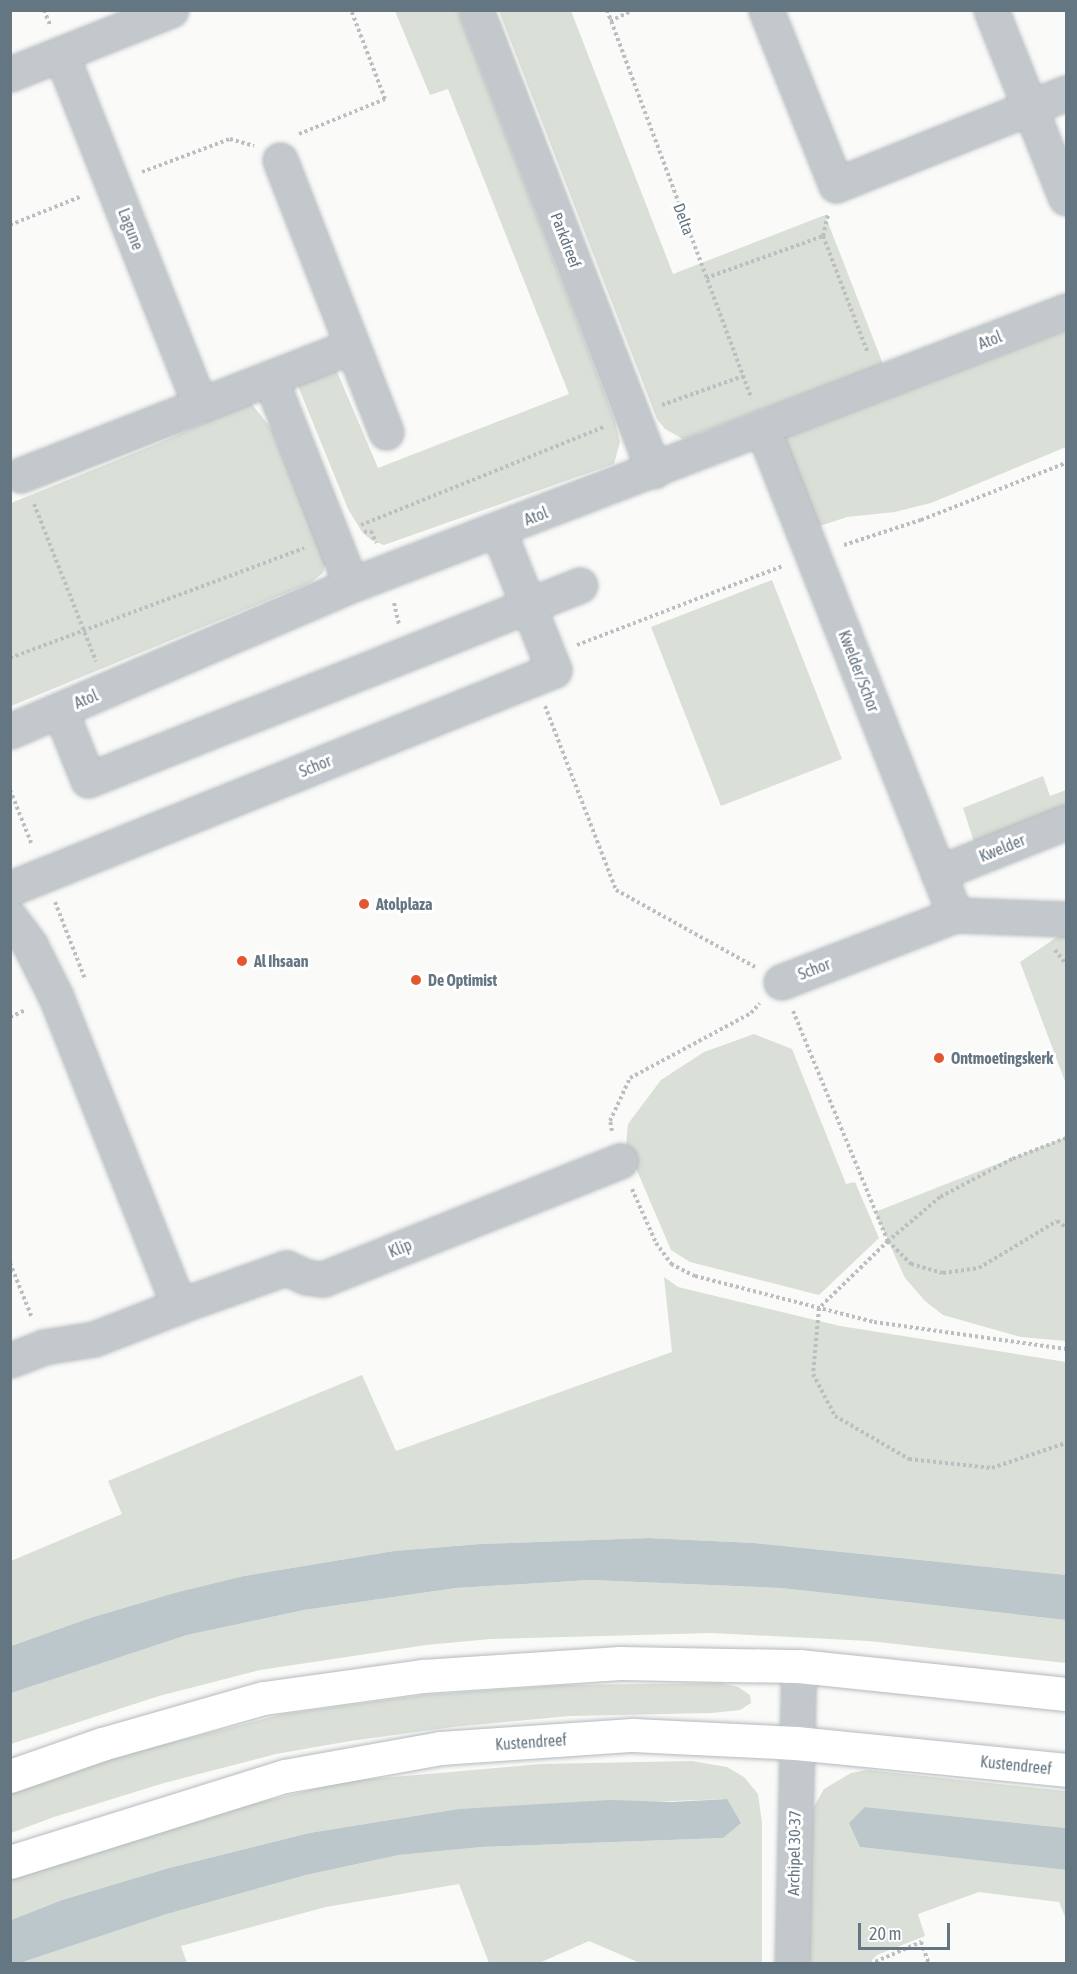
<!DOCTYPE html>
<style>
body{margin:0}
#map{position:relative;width:1077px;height:1974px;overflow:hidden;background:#fafaf8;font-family:"Asap Condensed",sans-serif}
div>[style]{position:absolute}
.green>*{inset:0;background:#dadfd7}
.water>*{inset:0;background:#bbc7cb}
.path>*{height:4px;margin-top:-2px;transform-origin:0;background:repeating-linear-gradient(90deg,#bbbfc2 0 3px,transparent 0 6px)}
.roads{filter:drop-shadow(0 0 2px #b5babe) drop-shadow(0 0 2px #b5babe)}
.minor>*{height:33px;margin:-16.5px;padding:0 16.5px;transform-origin:16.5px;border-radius:16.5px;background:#c3c8cc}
.major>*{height:33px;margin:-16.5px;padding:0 16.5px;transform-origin:16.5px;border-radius:16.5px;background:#fff}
.dots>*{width:16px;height:16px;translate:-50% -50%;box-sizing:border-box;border:3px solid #fff;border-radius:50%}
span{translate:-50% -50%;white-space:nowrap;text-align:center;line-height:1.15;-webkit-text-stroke:6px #fff;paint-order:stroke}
.street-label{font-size:16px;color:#657683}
.poi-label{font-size:16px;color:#657683;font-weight:700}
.left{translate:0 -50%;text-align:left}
.frame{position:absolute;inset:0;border:12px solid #657683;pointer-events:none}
.scale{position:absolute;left:858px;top:1923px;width:92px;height:27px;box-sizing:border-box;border:3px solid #657683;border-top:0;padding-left:8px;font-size:18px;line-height:21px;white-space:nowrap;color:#657683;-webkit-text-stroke:4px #fff;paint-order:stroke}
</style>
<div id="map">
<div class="green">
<i style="clip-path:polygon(395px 11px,458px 11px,615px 421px,620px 442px,614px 464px,384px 545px,371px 540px,362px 532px,348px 509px,296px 381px,335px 367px,378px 468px,569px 394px,448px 89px,430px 95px)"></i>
<i style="clip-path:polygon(499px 11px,571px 11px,673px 274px,825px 215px,883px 364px,683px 439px,665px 429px,657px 419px)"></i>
<i style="clip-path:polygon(1066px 330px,1066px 447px,931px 503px,895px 512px,847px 517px,814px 528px,778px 440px)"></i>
<i style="clip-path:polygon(250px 402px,271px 428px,326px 562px,323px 573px,310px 583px,11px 706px,11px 503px,159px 443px)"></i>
<i style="clip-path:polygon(772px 580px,842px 759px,721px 806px,651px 627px)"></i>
<i style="clip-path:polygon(1043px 776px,1050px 796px,1066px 790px,1066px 808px,974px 842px,963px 808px)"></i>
<i style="clip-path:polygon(1066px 931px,1066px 1084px,1020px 962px)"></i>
<i style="clip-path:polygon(754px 1034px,792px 1049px,846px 1184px,855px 1182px,879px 1238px,819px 1295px,690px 1262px,671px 1250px,626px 1145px,628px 1124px,661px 1080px,704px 1052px)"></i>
<i style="clip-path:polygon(1066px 1137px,1066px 1341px,1021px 1337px,943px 1315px,925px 1301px,905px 1278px,875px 1212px)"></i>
<i style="clip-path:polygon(664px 1277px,678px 1287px,840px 1326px,1066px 1362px,1066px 1575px,754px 1543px,649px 1538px,480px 1544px,394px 1551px,244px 1576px,87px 1619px,11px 1646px,11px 1561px,122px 1514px,108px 1481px,362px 1375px,396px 1451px,672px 1352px)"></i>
<i style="clip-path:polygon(590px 1580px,781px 1588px,1066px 1620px,1066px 1663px,869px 1641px,712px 1633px,490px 1639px,426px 1645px,260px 1670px,159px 1696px,11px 1744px,10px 1693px,187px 1635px,304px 1610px,456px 1588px)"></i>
<i style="clip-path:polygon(722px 1683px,738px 1687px,750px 1695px,751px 1703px,740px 1710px,712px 1713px,569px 1716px,453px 1727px,350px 1741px,276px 1754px,164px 1783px,54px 1817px,11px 1833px,11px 1793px,87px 1764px,283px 1714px,423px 1695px,564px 1685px)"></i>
<i style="clip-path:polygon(692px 1761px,727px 1767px,744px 1777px,758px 1794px,762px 1823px,762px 1963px,640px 1963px,589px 1941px,539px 1963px,489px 1963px,459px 1884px,326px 1907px,181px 1946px,187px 1963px,20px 1963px,167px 1914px,306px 1875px,399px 1855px,482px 1847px,723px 1838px,727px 1799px,458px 1809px,309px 1833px,169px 1868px,62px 1900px,11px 1920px,11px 1876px,195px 1818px,348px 1781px,541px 1764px)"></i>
<i style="clip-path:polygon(867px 1770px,1066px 1791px,1066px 1828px,865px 1807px,861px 1847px,1066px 1870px,1066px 1919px,1059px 1902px,979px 1892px,918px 1914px,925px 1936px,877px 1955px,869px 1963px,801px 1964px,804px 1876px,812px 1810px,824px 1789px,851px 1773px)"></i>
</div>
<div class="water">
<i style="clip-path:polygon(649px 1538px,754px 1543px,1066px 1575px,1066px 1620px,781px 1588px,590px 1580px,456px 1588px,304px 1610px,187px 1635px,11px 1693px,11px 1646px,87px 1619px,175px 1593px,244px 1576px,394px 1551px,480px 1544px)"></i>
<i style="clip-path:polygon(727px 1799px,741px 1823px,723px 1838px,482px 1847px,399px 1855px,306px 1875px,167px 1914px,20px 1963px,11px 1963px,11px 1920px,62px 1900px,169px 1868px,309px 1833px,458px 1809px,610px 1800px,672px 1802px)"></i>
<i style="clip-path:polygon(865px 1807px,1066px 1828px,1066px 1870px,860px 1847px,849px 1823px)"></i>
</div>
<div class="path">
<i style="left:44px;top:10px;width:16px;rotate:68deg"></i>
<i style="left:607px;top:10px;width:414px;rotate:69.6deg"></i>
<i style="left:610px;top:21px;width:26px;rotate:-25deg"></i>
<i style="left:299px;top:134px;width:93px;rotate:-22.1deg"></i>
<i style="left:385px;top:99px;width:95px;rotate:-110.9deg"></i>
<i style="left:142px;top:172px;width:94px;rotate:-20.6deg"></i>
<i style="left:230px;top:139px;width:25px;rotate:16deg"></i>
<i style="left:10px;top:225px;width:78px;rotate:-21.9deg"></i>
<i style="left:823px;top:236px;width:125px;rotate:69deg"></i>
<i style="left:706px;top:278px;width:124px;rotate:-19.7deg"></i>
<i style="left:823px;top:236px;width:23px;rotate:-77deg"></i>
<i style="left:662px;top:405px;width:86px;rotate:-19.7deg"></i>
<i style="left:34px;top:504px;width:169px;rotate:68.5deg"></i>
<i style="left:361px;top:525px;width:262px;rotate:-22deg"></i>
<i style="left:364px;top:532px;width:7px;rotate:-8deg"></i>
<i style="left:371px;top:531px;width:13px;rotate:67deg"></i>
<i style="left:844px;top:545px;width:81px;rotate:-18deg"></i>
<i style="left:921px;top:520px;width:156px;rotate:-21.5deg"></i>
<i style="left:394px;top:603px;width:22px;rotate:77deg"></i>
<i style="left:577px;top:645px;width:221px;rotate:-21deg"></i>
<i style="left:10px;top:658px;width:314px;rotate:-20.5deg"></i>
<i style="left:545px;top:706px;width:197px;rotate:68.9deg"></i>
<i style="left:616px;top:890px;width:159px;rotate:29deg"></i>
<i style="left:10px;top:790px;width:59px;rotate:68.2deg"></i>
<i style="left:55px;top:902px;width:83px;rotate:68.7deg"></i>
<i style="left:1055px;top:950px;width:18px;rotate:52deg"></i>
<i style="left:793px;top:1011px;width:249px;rotate:67.6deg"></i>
<i style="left:888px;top:1241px;width:96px;rotate:135.8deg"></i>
<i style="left:819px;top:1308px;width:66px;rotate:95.2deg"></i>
<i style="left:813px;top:1374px;width:47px;rotate:62.4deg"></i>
<i style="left:835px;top:1416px;width:86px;rotate:30.2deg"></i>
<i style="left:909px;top:1459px;width:83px;rotate:6.2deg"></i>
<i style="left:992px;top:1468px;width:78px;rotate:-18.7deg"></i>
<i style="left:10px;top:1017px;width:17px;rotate:-24deg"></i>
<i style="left:612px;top:1131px;width:10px;rotate:-101deg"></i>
<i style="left:610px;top:1121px;width:47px;rotate:-65.1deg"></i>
<i style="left:630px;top:1078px;width:137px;rotate:-28.2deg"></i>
<i style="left:751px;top:1013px;width:13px;rotate:-48deg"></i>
<i style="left:1066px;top:1138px;width:58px;rotate:158.7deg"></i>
<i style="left:1012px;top:1159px;width:81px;rotate:152.2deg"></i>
<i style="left:940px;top:1197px;width:68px;rotate:139.8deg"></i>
<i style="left:888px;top:1241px;width:33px;rotate:45deg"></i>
<i style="left:911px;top:1264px;width:33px;rotate:16deg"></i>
<i style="left:943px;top:1273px;width:36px;rotate:-8deg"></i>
<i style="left:979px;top:1268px;width:91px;rotate:-31.1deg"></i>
<i style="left:1057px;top:1221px;width:11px;rotate:34deg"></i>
<i style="left:632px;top:1189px;width:59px;rotate:66deg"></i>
<i style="left:656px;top:1243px;width:26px;rotate:54deg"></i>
<i style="left:671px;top:1264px;width:27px;rotate:27deg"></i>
<i style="left:695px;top:1276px;width:185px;rotate:14.4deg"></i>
<i style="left:874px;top:1322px;width:194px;rotate:8deg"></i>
<i style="left:10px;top:1263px;width:59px;rotate:68.2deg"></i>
<i style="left:870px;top:1964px;width:56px;rotate:-23.3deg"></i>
<i style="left:921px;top:1942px;width:23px;rotate:70deg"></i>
</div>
<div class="roads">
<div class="minor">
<i style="left:476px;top:10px;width:494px;rotate:68.9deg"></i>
<i style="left:766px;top:10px;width:188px;rotate:68.2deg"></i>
<i style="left:836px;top:185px;width:248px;rotate:-21.8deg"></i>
<i style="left:991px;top:10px;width:202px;rotate:68.3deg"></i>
<i style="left:61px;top:54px;width:378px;rotate:68.4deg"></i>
<i style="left:10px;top:74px;width:173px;rotate:-21.7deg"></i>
<i style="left:280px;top:160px;width:292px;rotate:68.7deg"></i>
<i style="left:270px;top:378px;width:222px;rotate:68.6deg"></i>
<i style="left:762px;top:427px;width:525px;rotate:68.42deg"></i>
<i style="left:21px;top:475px;width:355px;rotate:-21.3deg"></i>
<i style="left:60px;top:710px;width:75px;rotate:68.2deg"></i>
<i style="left:88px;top:780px;width:529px;rotate:-21.62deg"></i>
<i style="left:10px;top:731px;width:371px;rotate:-23.2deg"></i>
<i style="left:351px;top:585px;width:766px;rotate:-20.97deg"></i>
<i style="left:938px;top:873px;width:138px;rotate:-21.7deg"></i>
<i style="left:11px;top:888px;width:585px;rotate:-21.87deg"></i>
<i style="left:554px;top:670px;width:151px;rotate:-111.8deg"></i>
<i style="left:10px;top:918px;width:34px;rotate:53deg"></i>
<i style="left:30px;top:945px;width:58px;rotate:63.4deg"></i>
<i style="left:56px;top:997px;width:333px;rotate:68.3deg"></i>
<i style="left:179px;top:1306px;width:91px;rotate:158.8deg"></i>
<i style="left:94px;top:1339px;width:51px;rotate:170.9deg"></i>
<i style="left:44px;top:1347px;width:36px;rotate:159deg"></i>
<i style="left:781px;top:982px;width:186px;rotate:-21.1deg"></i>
<i style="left:955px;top:915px;width:111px;rotate:2.1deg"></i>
<i style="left:179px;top:1306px;width:114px;rotate:-19.6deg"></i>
<i style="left:286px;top:1268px;width:22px;rotate:24deg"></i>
<i style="left:306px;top:1277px;width:17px;rotate:7deg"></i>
<i style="left:323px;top:1279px;width:320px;rotate:-21.7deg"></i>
<i style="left:792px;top:1964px;width:298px;rotate:-88.7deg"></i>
</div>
<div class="major">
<i style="left:10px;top:1776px;width:97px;rotate:-19.2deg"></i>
<i style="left:102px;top:1744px;width:168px;rotate:-15.9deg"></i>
<i style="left:264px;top:1698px;width:161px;rotate:-7.9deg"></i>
<i style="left:423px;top:1676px;width:197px;rotate:-3.8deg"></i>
<i style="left:620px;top:1663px;width:179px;rotate:1deg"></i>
<i style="left:799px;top:1666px;width:268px;rotate:6deg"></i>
<i style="left:10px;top:1862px;width:288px;rotate:-17.4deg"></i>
<i style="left:285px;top:1776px;width:158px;rotate:-10.2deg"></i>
<i style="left:440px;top:1748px;width:193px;rotate:-3.9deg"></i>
<i style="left:633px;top:1735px;width:163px;rotate:2.8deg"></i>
<i style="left:796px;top:1743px;width:271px;rotate:5.7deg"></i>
</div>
</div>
<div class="dots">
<i style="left:364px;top:904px;background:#e4572e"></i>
<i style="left:242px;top:961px;background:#e4572e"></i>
<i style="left:416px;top:980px;background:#e4572e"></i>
<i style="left:939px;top:1058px;background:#e4572e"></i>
</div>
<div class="street-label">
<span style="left:684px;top:219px;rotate:70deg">Delta</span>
<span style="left:131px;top:229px;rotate:69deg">Lagune</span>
<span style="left:566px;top:240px;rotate:69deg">Parkdreef</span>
<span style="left:990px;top:340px;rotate:-21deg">Atol</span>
<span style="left:536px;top:516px;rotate:-21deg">Atol</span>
<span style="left:859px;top:671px;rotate:69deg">Kwelder/Schor</span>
<span style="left:86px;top:699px;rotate:-23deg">Atol</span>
<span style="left:315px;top:766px;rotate:-22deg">Schor</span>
<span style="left:1002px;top:848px;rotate:-22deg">Kwelder</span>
<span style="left:814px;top:969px;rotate:-21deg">Schor</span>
<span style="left:400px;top:1248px;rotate:-22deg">Klip</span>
<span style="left:531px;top:1742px;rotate:-4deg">Kustendreef</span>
<span style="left:1016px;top:1765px;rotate:6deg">Kustendreef</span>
<span style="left:794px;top:1853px;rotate:-89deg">Archipel 30-37</span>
</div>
<div class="poi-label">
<span class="left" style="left:376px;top:904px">Atolplaza</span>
<span class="left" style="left:254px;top:961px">Al Ihsaan</span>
<span class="left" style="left:428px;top:980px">De Optimist</span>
<span class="left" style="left:951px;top:1058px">Ontmoetingskerk</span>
</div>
<div class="frame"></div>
<div class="scale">20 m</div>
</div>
